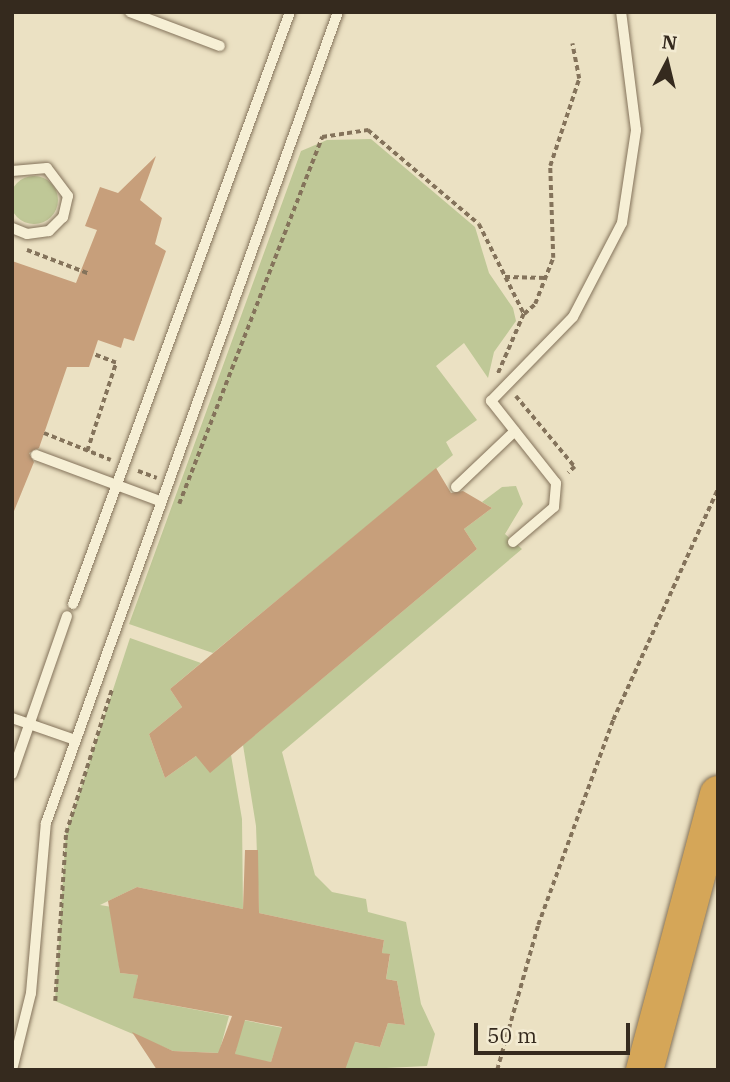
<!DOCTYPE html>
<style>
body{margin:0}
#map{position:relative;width:730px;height:1082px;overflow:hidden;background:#ebe1c3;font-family:"IBM Plex Serif",serif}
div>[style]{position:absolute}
.green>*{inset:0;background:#bfc897}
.round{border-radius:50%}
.building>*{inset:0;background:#c79f7b}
.path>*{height:3.5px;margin-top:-1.75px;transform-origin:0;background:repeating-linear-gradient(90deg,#84735b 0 5px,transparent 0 8.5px)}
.roads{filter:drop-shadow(0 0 2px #84735b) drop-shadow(0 0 2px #84735b)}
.lane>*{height:10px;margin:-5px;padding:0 5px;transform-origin:5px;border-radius:5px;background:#f6efd5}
.highway>*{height:37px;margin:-18.5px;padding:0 18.5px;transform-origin:18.5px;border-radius:18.5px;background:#d5a658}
span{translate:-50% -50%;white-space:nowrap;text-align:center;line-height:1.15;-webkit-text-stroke:6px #f3ebd2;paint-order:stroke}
.frame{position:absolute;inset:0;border:14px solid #352a1e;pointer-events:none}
.north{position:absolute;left:632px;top:28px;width:70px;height:70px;-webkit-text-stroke:5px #f3ebd2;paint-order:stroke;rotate:7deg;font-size:19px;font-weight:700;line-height:28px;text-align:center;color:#352a1e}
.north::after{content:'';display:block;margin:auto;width:24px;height:32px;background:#352a1e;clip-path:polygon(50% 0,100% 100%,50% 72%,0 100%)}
.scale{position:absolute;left:474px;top:1023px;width:156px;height:32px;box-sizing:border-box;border:4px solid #352a1e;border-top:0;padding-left:9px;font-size:21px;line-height:24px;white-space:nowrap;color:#352a1e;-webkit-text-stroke:5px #f3ebd2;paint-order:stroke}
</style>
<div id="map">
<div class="green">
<i style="clip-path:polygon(371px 139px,475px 227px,489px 273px,513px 308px,516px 321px,494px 352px,488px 378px,464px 343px,436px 366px,477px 420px,446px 442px,453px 455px,213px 653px,129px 624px,301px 151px,327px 140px)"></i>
<i class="round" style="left:10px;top:176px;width:48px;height:48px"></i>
<i style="clip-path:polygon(516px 486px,523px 504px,505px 534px,522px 549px,282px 752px,315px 875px,332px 892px,366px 899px,368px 912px,406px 922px,421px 1004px,435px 1034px,427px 1066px,345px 1070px,274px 1053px,271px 1062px,234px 1058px,243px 1020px,380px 1047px,388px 1023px,405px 1025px,397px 981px,386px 979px,390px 955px,382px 953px,384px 940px,259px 913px,256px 826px,243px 745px,477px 549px,464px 529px,492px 508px,482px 502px,502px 487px)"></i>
<i style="clip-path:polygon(130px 638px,201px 663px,170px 689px,182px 707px,149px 734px,165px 778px,196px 756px,231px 755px,242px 819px,243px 909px,137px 887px,100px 905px,112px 907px,120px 973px,138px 975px,134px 998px,229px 1016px,219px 1053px,173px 1051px,55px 1001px,66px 833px)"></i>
</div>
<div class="building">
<i style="clip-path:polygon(156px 156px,140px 200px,162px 218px,155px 244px,166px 251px,134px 341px,124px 338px,121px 348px,98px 340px,89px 367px,67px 367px,39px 448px,29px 453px,34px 462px,12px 516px,12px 261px,76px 283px,97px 230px,85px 226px,100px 187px,118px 193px)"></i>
<i style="clip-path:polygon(436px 468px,451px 493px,463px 491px,492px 508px,464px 529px,477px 549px,210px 773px,196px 756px,165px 778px,149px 734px,182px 707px,170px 689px)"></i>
<i style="clip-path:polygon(evenodd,245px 850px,258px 850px,259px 913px,384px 940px,382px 953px,390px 954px,386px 979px,397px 981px,405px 1025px,388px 1023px,380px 1047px,355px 1042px,345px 1070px,157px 1070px,132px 1032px,173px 1051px,218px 1053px,232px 1016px,133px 998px,138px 975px,120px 973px,108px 901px,137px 887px,243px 909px,245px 850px,245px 1020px,282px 1027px,271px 1062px,235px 1054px,245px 1020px)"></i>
</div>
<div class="path">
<i style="left:27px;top:250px;width:67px;rotate:20.9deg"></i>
<i style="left:505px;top:277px;width:41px;rotate:1.4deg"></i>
<i style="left:524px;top:314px;width:15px;rotate:-42deg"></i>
<i style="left:535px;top:304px;width:49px;rotate:-68.6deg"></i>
<i style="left:553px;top:258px;width:92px;rotate:-91.9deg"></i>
<i style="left:550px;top:166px;width:92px;rotate:-71.6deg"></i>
<i style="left:579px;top:79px;width:36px;rotate:-101deg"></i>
<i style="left:516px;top:396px;width:92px;rotate:50.3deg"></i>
<i style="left:575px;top:467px;width:9px;rotate:139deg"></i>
<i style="left:44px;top:433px;width:72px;rotate:21.9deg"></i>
<i style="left:87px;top:451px;width:93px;rotate:-71.8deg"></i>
<i style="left:116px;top:363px;width:25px;rotate:-159deg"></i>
<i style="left:138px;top:471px;width:20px;rotate:20deg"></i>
<i style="left:179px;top:504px;width:394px;rotate:-68.7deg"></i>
<i style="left:322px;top:137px;width:47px;rotate:-8.7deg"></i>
<i style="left:368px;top:130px;width:145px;rotate:40.3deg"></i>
<i style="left:479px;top:224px;width:101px;rotate:63.4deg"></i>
<i style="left:524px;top:314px;width:65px;rotate:113.4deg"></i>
<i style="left:55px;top:1001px;width:168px;rotate:-86.3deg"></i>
<i style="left:66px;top:833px;width:151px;rotate:-72.3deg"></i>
<i style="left:497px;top:1070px;width:151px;rotate:-74.2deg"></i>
<i style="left:538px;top:925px;width:218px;rotate:-69.9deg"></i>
<i style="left:613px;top:720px;width:254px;rotate:-65.6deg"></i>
</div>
<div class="roads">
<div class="lane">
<i style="left:130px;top:12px;width:96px;rotate:20.7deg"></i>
<i style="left:12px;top:171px;width:35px;rotate:-5deg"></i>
<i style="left:47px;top:168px;width:35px;rotate:53deg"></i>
<i style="left:68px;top:196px;width:22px;rotate:103deg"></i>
<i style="left:63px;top:217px;width:20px;rotate:135deg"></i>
<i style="left:49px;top:231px;width:22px;rotate:172deg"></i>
<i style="left:27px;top:234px;width:16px;rotate:-158deg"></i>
<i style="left:36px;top:455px;width:132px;rotate:20.4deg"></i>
<i style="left:456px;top:487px;width:81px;rotate:-43.5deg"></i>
<i style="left:513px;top:542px;width:54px;rotate:-40.5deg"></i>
<i style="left:554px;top:507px;width:24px;rotate:-85deg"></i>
<i style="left:556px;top:483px;width:105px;rotate:-128.4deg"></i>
<i style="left:491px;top:401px;width:117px;rotate:-45.7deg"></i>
<i style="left:573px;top:317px;width:106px;rotate:-62.5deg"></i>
<i style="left:622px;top:223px;width:94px;rotate:-81.4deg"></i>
<i style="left:636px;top:130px;width:119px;rotate:-97.2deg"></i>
<i style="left:73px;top:604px;width:631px;rotate:-69.87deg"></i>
<i style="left:12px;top:718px;width:67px;rotate:19.2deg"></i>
<i style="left:12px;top:774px;width:167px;rotate:-70.8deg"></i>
<i style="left:12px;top:1070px;width:79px;rotate:-76.1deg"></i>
<i style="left:31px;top:993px;width:171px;rotate:-85deg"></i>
<i style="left:46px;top:823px;width:862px;rotate:-70.2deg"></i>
</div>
<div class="highway">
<i style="left:644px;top:1070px;width:286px;rotate:-75deg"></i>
</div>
</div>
<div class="frame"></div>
<div class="north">N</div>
<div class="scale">50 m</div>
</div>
